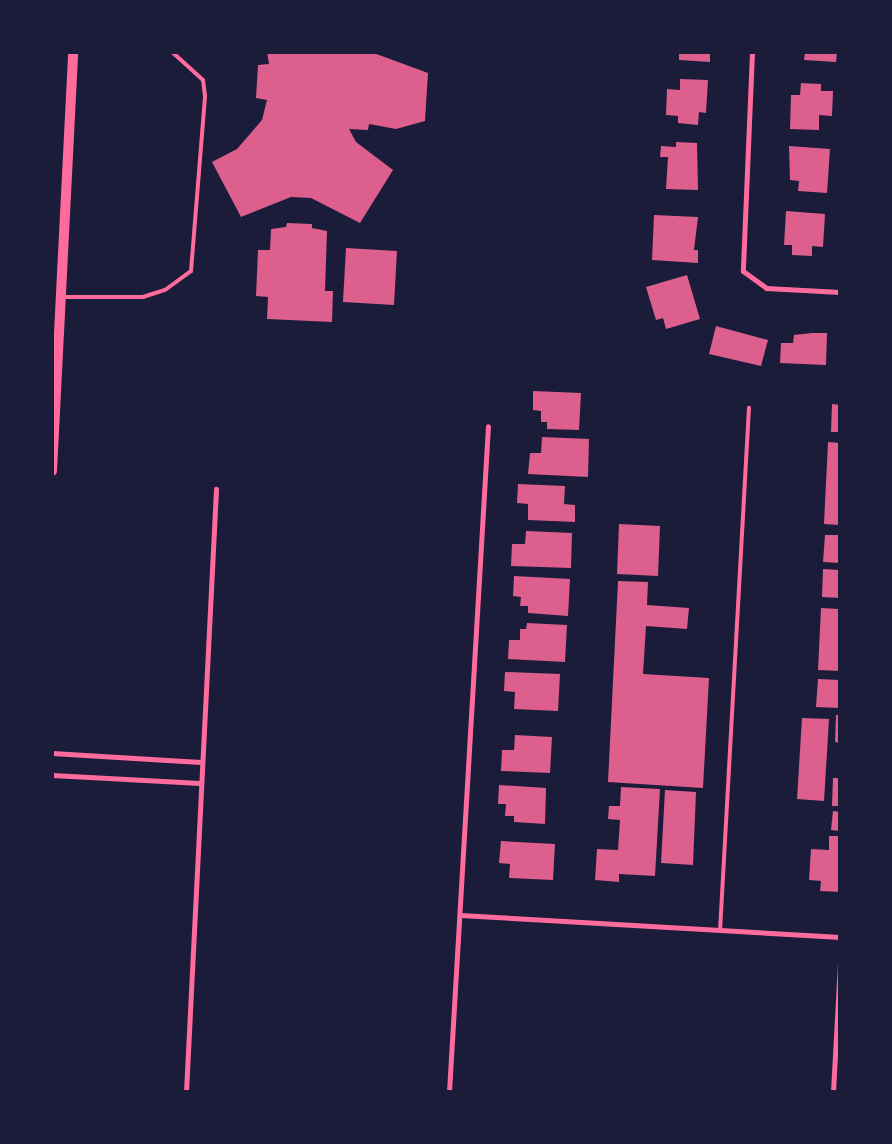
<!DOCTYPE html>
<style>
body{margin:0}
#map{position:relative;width:892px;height:1144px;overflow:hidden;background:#1b1b3a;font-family:"Golos Text",sans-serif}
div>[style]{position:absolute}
.building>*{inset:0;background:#dd5f8e}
.service>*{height:4px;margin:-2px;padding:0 2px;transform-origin:2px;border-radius:2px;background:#ff6b9d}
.minor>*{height:5px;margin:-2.5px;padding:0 2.5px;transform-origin:2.5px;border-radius:2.5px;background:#ff6b9d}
.secondary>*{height:10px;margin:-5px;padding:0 5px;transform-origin:5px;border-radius:5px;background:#ff6b9d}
span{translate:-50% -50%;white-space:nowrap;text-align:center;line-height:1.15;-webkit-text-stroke:4.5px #1b1b3a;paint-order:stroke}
.frame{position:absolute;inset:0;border:54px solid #1b1b3a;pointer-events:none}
</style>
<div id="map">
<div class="building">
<i style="clip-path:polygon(267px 52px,371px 52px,428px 73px,425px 121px,396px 129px,369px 124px,368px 130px,349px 129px,356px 142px,393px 170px,360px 223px,311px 198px,291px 197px,241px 217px,212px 162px,237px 149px,262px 120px,267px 100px,256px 98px,258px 65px,269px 64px)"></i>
<i style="clip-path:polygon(679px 52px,710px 52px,710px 62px,679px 60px)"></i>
<i style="clip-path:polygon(805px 52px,837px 52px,836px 62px,804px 60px)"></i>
<i style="clip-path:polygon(680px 79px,708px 80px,706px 113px,699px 112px,698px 125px,678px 123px,678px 116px,666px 115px,667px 89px,680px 90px)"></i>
<i style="clip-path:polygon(801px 83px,821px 84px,821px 91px,833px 91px,832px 116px,819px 115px,819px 130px,790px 129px,791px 95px,800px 95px)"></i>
<i style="clip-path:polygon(676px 142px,697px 143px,698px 190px,666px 189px,668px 157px,660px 157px,661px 146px,676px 147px)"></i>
<i style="clip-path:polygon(789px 146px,830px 149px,827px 193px,798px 191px,799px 181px,790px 180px)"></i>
<i style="clip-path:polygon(786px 211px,825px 214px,823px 247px,812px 246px,812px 256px,792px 255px,792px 245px,784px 245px)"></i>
<i style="clip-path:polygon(654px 215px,698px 217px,694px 250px,698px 250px,698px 263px,652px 260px)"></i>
<i style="clip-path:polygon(287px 223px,312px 224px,312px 228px,327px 231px,325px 291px,333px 291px,332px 322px,267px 319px,268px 297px,256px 296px,258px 250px,270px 250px,271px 229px,286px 227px)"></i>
<i style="clip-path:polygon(346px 248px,397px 251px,394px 305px,343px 302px)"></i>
<i style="clip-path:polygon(687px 275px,700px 319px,666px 329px,663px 318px,656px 320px,646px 287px)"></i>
<i style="clip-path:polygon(716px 326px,768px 340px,761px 366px,709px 354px)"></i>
<i style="clip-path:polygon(812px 333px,827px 333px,826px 365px,780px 363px,781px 343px,793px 343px,794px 335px)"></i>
<i style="clip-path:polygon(533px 391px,581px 393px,579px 430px,547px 429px,547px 422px,541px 422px,541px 411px,533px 410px)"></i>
<i style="clip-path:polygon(832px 404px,840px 405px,840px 432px,831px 432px)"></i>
<i style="clip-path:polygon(542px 437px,589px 439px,588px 477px,528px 474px,530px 453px,541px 453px)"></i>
<i style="clip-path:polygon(828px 442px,840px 443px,840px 525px,824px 524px)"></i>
<i style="clip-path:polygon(518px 484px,565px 486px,564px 504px,575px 505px,575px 522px,528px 520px,528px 504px,517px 503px)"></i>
<i style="clip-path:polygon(619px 524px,660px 526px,658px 576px,617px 574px)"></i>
<i style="clip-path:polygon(526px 531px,572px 533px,571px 568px,511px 566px,512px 544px,525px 544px)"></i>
<i style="clip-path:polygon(825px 535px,840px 535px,840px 563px,823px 562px)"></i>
<i style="clip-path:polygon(823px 569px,840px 570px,840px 598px,822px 597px)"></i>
<i style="clip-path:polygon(514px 576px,570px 579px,568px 616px,528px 613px,528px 606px,520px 606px,521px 597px,513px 596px)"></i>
<i style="clip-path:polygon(618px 581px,648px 582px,647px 605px,689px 608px,687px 629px,646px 626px,643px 674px,709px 678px,703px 788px,608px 782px)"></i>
<i style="clip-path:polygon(821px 608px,840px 609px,840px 671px,818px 670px)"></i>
<i style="clip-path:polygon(527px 623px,567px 625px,565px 662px,508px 659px,509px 640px,520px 640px,520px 629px,526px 629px)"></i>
<i style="clip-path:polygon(505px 672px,560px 674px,558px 711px,514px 709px,515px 692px,504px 691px)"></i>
<i style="clip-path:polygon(818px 679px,840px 680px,840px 708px,816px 707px)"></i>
<i style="clip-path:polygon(836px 715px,840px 715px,840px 743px,835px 742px)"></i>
<i style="clip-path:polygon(802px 718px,829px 719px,824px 801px,797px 799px)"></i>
<i style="clip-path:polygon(515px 735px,552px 737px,550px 773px,501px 771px,502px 750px,514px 750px)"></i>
<i style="clip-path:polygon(833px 778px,840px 778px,840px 806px,832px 806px)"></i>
<i style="clip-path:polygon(499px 785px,546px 788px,545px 824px,514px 822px,514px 816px,505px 816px,506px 804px,498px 804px)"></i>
<i style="clip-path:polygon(621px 787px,660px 789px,655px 876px,619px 874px,619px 882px,595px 880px,597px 849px,618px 850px,620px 820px,608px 819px,609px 806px,620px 806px)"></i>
<i style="clip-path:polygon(665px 790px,696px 792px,693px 865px,661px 863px)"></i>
<i style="clip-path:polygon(833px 811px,840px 812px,840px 831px,831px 830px)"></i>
<i style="clip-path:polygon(829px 836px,840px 836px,840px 892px,820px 891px,821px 881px,809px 880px,811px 849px,829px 850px)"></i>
<i style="clip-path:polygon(501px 841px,555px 844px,553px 880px,509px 878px,510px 864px,499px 863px)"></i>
</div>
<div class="service">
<i style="left:61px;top:297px;width:82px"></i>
<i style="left:143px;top:297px;width:23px;rotate:-18deg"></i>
<i style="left:165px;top:290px;width:32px;rotate:-36deg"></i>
<i style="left:191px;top:271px;width:176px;rotate:-85.4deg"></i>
<i style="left:205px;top:96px;width:16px;rotate:-97deg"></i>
<i style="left:203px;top:80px;width:42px;rotate:-137.9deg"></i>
<i style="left:720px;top:931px;width:524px;rotate:-86.83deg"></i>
</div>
<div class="minor">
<i style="left:752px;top:52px;width:219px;rotate:92.4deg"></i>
<i style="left:743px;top:271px;width:29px;rotate:36deg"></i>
<i style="left:766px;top:288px;width:74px;rotate:3.1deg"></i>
<i style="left:52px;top:753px;width:149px;rotate:3.5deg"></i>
<i style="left:52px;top:775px;width:148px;rotate:3.1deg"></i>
<i style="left:460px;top:915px;width:381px;rotate:3.3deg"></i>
<i style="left:186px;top:1092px;width:604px;rotate:-87.15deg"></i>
<i style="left:449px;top:1092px;width:667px;rotate:-86.65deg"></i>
<i style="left:833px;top:1092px;width:129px;rotate:-86.9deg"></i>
</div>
<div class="secondary">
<i style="left:52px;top:471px;width:420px;rotate:-87.1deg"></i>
</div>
<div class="frame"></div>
</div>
